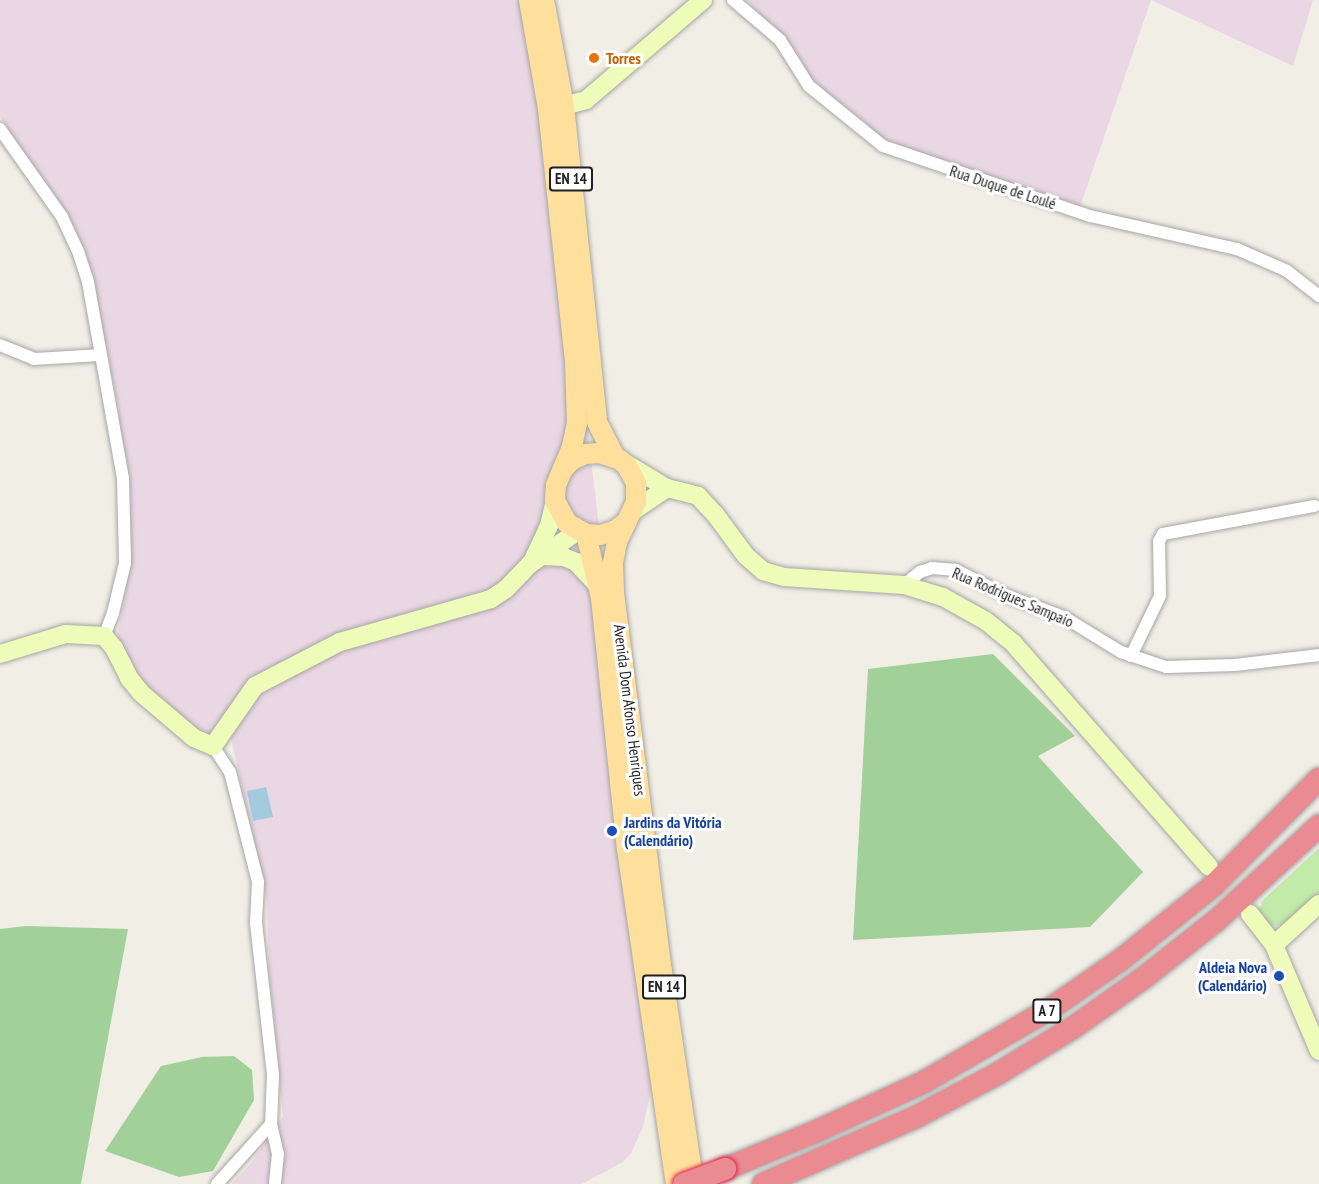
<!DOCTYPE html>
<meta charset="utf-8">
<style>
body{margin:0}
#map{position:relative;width:1319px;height:1184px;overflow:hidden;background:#f0eee5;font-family:"PT Sans Narrow",sans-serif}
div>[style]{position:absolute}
.industrial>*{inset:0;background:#e9d7e3}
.grass>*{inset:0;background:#c2ebaa}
.forest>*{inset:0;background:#a2d099}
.water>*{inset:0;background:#a4cade}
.roads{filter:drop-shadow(0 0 2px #a6a6a6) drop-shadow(0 0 2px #a6a6a6)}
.street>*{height:12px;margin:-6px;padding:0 6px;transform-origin:6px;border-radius:6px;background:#fff}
.secondary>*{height:18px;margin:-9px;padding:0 9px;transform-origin:9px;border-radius:9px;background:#effbb8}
.primary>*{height:20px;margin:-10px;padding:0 10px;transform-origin:10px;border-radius:10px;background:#fee09c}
.highway>*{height:22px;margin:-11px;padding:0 11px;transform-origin:11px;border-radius:11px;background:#e98b91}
.bridges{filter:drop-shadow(0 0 2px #df214a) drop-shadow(0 0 2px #df214a)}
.highway-bridge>*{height:22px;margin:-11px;padding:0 11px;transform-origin:11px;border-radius:11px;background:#e98b91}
.dots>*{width:16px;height:16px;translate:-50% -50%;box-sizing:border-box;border:3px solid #fff;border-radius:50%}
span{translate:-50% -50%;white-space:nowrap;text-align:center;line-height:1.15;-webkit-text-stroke:6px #fff;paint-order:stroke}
.shield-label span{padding:2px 4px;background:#fff;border:2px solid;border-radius:4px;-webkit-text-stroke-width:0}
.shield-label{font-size:15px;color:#1f1f1f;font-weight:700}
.food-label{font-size:16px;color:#c56008;font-weight:700}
.left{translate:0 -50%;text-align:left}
.street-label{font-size:16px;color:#1f1f1f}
.transit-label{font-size:16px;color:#164399;font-weight:700}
.right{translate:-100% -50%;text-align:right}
</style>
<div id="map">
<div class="industrial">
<i style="clip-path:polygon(0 0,537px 0,620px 706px,653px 1082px,643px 1127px,631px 1153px,623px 1162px,582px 1184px,232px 1184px,252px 1162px,283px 1117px,269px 969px,267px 900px,231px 738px,202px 734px,144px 688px,117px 638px,131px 559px,118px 406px,100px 317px,72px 226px,0 117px)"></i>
<i style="clip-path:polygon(747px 0,1313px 0,1293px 66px,1151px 0,1080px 207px,888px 144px,812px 81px,790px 46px)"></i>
</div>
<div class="grass">
<i style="clip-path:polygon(1319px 848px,1319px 895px,1287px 924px,1273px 926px,1267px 924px,1256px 911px,1262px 905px,1261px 902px)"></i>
</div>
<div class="forest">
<i style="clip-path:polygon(993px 654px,1075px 736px,1038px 756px,1143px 872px,1090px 927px,853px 940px,868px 669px)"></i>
<i style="clip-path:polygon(26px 926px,128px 929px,81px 1184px,0 1184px,0 929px)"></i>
<i style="clip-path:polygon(234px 1056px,252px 1070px,254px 1100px,213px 1171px,179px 1177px,105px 1151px,161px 1066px,202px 1057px)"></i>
</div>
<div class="water">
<i style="clip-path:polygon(266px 787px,273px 817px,253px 821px,247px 791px)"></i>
</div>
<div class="roads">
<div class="street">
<i style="left:733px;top:0;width:62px;rotate:40.4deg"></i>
<i style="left:780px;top:40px;width:54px;rotate:57.8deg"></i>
<i style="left:809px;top:86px;width:95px;rotate:39deg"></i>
<i style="left:883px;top:146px;width:219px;rotate:18.7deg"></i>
<i style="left:1090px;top:216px;width:151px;rotate:12.7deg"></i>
<i style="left:1237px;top:249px;width:55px;rotate:23.7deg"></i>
<i style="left:1287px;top:271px;width:41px;rotate:38deg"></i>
<i style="left:0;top:129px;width:108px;rotate:54.8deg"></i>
<i style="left:62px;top:217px;width:38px;rotate:65deg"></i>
<i style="left:78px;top:251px;width:33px;rotate:72deg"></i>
<i style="left:88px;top:282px;width:200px;rotate:79.9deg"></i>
<i style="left:123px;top:479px;width:84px;rotate:88.6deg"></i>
<i style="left:125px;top:563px;width:51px;rotate:103.5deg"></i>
<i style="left:113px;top:613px;width:25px;rotate:111deg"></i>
<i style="left:0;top:345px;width:37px;rotate:22deg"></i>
<i style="left:34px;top:359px;width:65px;rotate:-3.5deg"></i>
<i style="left:904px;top:585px;width:21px;rotate:-39deg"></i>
<i style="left:920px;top:572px;width:13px;rotate:-18deg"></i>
<i style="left:932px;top:568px;width:24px;rotate:5deg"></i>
<i style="left:956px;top:570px;width:57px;rotate:27deg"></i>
<i style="left:1007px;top:596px;width:61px;rotate:20.2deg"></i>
<i style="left:1064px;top:617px;width:67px;rotate:31.6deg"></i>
<i style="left:1121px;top:652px;width:47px;rotate:18.4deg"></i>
<i style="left:1166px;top:667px;width:69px;rotate:-1.7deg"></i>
<i style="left:1235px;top:665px;width:85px;rotate:-6.8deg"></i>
<i style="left:1131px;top:656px;width:67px;rotate:-64.2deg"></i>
<i style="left:1160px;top:596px;width:55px;rotate:-91deg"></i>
<i style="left:1159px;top:541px;width:8px;rotate:-60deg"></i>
<i style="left:1163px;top:534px;width:154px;rotate:-10.5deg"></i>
<i style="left:213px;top:746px;width:31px;rotate:57deg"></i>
<i style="left:230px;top:772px;width:114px;rotate:75.7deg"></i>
<i style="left:258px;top:882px;width:41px;rotate:92.8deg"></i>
<i style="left:256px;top:923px;width:153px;rotate:83.6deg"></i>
<i style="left:273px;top:1075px;width:49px;rotate:92.3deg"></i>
<i style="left:271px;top:1124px;width:81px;rotate:132deg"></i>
<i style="left:271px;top:1124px;width:31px;rotate:77deg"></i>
<i style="left:278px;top:1154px;width:30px;rotate:96deg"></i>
</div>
<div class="secondary">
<i style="left:564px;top:106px;width:23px;rotate:-15deg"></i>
<i style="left:586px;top:100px;width:154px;rotate:-40.5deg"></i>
<i style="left:620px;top:460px;width:55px;rotate:30.8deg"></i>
<i style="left:667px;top:488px;width:32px;rotate:14deg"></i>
<i style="left:698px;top:496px;width:25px;rotate:47deg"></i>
<i style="left:715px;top:514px;width:52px;rotate:53.6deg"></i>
<i style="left:746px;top:556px;width:23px;rotate:41deg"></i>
<i style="left:763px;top:571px;width:22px;rotate:16deg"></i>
<i style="left:784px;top:577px;width:120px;rotate:3.8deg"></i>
<i style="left:904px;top:585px;width:41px;rotate:17.1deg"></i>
<i style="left:943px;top:597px;width:49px;rotate:29.2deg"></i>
<i style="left:986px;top:621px;width:36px;rotate:39deg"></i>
<i style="left:1014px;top:644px;width:296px;rotate:48.8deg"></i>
<i style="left:633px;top:511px;width:41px;rotate:-34.1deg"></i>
<i style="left:543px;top:556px;width:21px;rotate:3deg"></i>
<i style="left:564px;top:557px;width:13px;rotate:23deg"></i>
<i style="left:576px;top:562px;width:34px;rotate:47deg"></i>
<i style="left:533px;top:560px;width:38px;rotate:-65deg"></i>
<i style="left:549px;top:526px;width:26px;rotate:-77deg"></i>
<i style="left:0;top:654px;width:69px;rotate:-16.9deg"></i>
<i style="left:66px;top:634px;width:38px;rotate:3deg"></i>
<i style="left:104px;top:636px;width:16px;rotate:50deg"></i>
<i style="left:114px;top:648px;width:34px;rotate:63deg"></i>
<i style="left:129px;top:678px;width:19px;rotate:51deg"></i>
<i style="left:141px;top:693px;width:70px;rotate:40.3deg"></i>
<i style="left:194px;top:738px;width:21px;rotate:23deg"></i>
<i style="left:213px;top:746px;width:73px;rotate:-55deg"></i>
<i style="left:255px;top:686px;width:96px;rotate:-27.4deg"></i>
<i style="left:340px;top:642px;width:157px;rotate:-15.9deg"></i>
<i style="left:491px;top:599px;width:18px;rotate:-34deg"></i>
<i style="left:506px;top:589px;width:35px;rotate:-46deg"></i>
<i style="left:530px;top:564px;width:58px;rotate:-34.5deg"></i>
<i style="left:1250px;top:914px;width:39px;rotate:52deg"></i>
<i style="left:1274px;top:945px;width:115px;rotate:67deg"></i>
<i style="left:1274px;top:945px;width:61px;rotate:-42.3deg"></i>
</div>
<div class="primary">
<i style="left:529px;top:0;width:111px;rotate:80.1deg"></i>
<i style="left:548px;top:109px;width:252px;rotate:83.9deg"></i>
<i style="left:575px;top:360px;width:63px;rotate:88.2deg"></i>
<i style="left:577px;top:423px;width:25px;rotate:102deg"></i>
<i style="left:572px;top:447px;width:41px;rotate:112.8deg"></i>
<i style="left:556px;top:485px;width:16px;rotate:94deg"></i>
<i style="left:555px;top:501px;width:25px;rotate:61deg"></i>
<i style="left:567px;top:523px;width:22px;rotate:30deg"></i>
<i style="left:586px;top:534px;width:14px;rotate:4deg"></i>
<i style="left:600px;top:535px;width:15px;rotate:-16deg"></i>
<i style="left:614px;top:531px;width:14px;rotate:-36deg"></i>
<i style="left:544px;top:0;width:108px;rotate:79.3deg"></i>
<i style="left:564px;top:106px;width:318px;rotate:84deg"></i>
<i style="left:597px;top:422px;width:38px;rotate:63deg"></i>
<i style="left:562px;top:470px;width:14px;rotate:-45deg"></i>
<i style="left:572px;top:460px;width:14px;rotate:-25deg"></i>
<i style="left:585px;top:454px;width:15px;rotate:-4deg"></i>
<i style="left:600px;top:453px;width:21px;rotate:19deg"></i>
<i style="left:620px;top:460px;width:9px;rotate:41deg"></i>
<i style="left:627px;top:466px;width:19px;rotate:62deg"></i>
<i style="left:636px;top:483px;width:19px;rotate:90deg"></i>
<i style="left:636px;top:502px;width:44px;rotate:115.4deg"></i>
<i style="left:617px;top:542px;width:21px;rotate:101deg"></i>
<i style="left:613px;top:563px;width:30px;rotate:88deg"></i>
<i style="left:614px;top:593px;width:381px;rotate:82.8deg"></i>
<i style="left:662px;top:971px;width:215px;rotate:81.5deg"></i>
<i style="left:586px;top:534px;width:66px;rotate:76.8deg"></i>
<i style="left:601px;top:598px;width:252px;rotate:84.1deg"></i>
<i style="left:627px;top:849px;width:339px;rotate:81.7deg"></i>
</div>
<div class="highway">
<i style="left:725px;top:1169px;width:100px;rotate:-22.4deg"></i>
<i style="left:817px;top:1131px;width:118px;rotate:-24.6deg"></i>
<i style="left:924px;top:1082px;width:146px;rotate:-30.1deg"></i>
<i style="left:1050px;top:1009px;width:88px;rotate:-34.8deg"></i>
<i style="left:1122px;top:959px;width:118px;rotate:-38.8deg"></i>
<i style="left:1214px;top:885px;width:149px;rotate:-45.3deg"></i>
<i style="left:763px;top:1184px;width:169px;rotate:-23.7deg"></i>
<i style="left:918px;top:1116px;width:89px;rotate:-28deg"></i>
<i style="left:997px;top:1074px;width:90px;rotate:-31.4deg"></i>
<i style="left:1074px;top:1027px;width:88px;rotate:-35.3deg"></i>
<i style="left:1146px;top:976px;width:90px;rotate:-38.3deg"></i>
<i style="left:1217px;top:920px;width:139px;rotate:-42.7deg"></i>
</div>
</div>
<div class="bridges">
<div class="highway-bridge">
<i style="left:684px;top:1184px;width:44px;rotate:-20.1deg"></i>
</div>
</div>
<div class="dots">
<i style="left:594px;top:58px;background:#e8710a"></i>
<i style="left:612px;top:831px;background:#1a4fb4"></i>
<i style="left:1279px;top:976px;background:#1a4fb4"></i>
</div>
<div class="shield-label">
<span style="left:571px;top:179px">EN 14</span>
<span style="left:664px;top:987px">EN 14</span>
<span style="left:1047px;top:1011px">A 7</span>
</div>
<div class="food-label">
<span class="left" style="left:606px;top:58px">Torres</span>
</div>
<div class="street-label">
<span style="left:1003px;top:187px;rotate:18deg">Rua Duque de Loulé</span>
<span style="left:1013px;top:597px;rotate:23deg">Rua Rodrigues Sampaio</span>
<span style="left:630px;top:710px;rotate:83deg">Avenida Dom Afonso Henriques</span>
</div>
<div class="transit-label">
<span class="left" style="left:624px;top:831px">Jardins da Vitória<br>(Calendário)</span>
<span class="right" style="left:1267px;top:976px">Aldeia Nova<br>(Calendário)</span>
</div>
</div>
